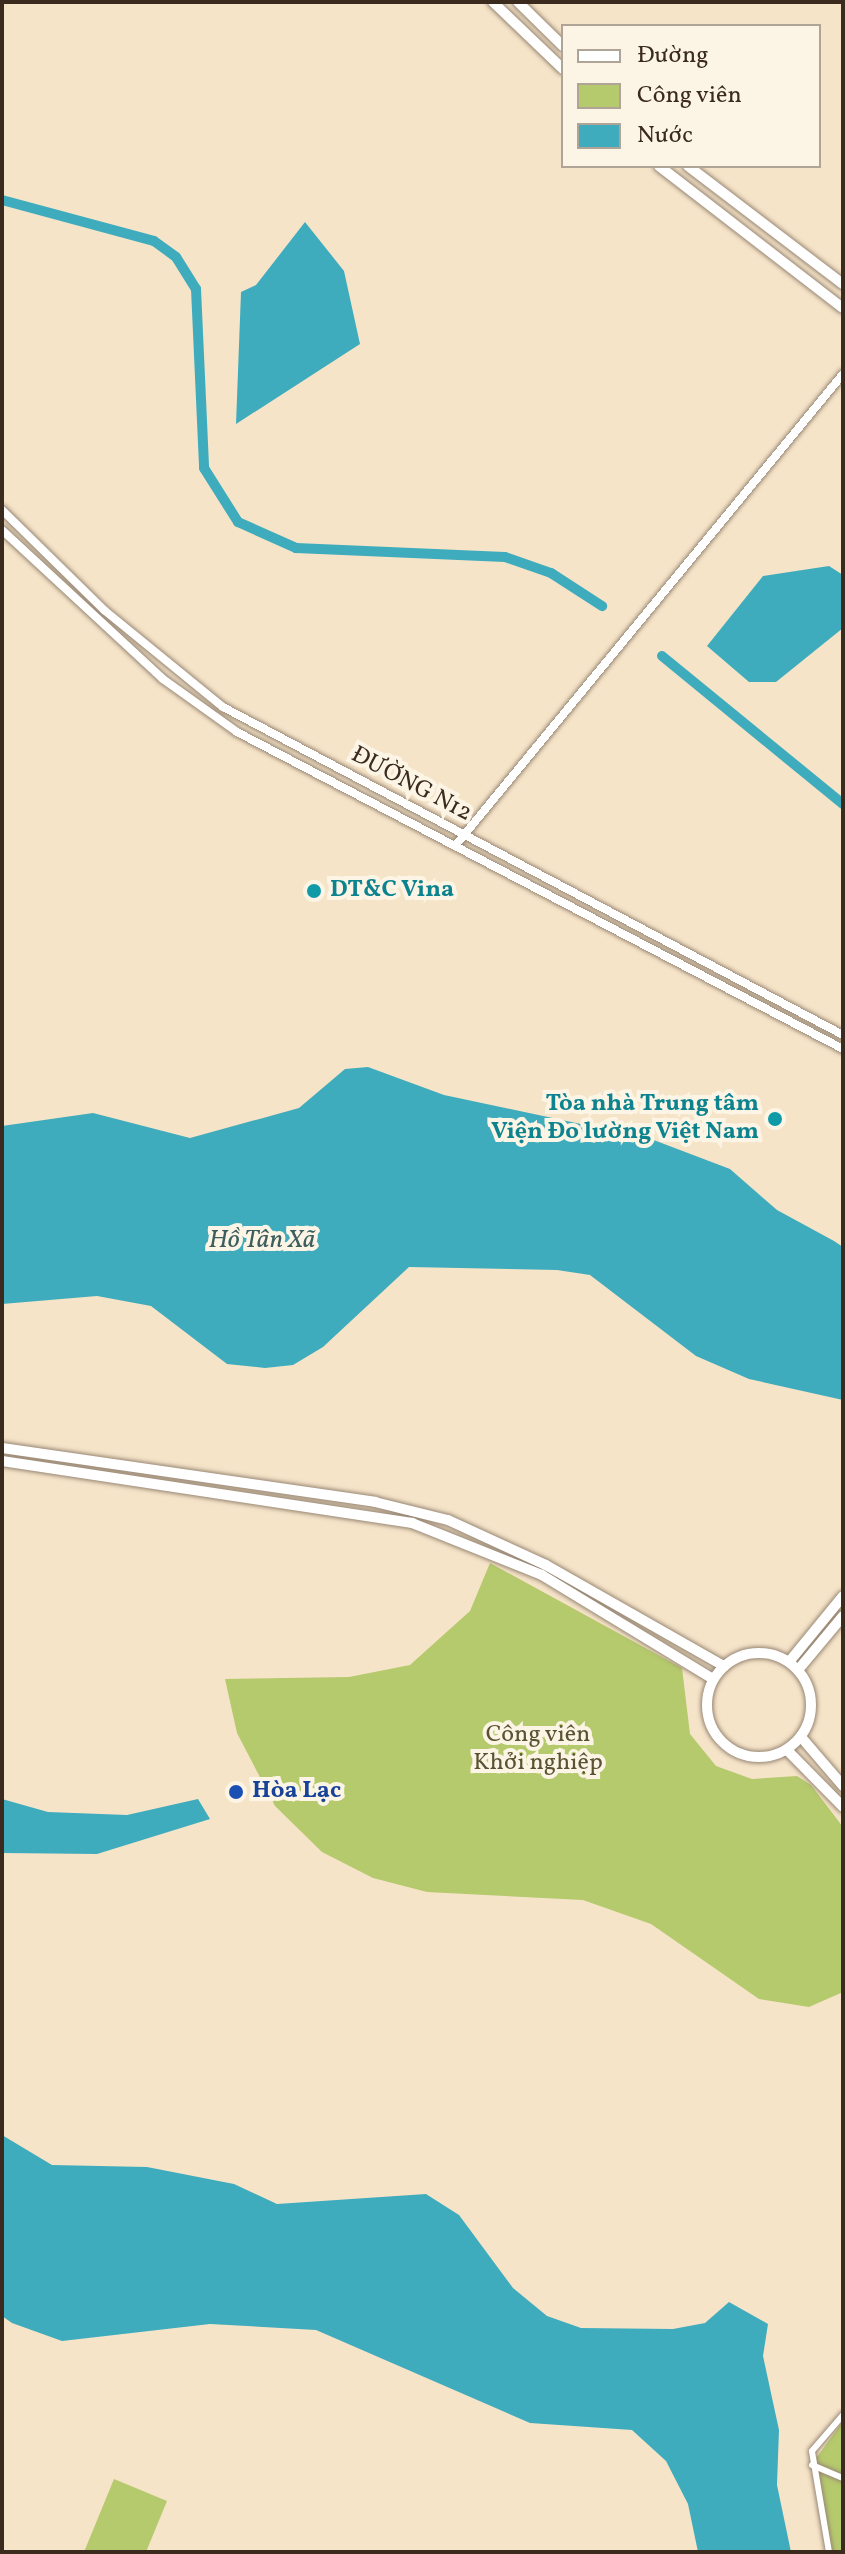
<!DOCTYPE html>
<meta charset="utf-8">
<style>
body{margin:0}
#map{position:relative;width:845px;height:2554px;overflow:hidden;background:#f6e4c9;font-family:Vollkorn,serif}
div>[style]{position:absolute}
.green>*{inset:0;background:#b5c96d}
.water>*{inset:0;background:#3facbd}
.canal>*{height:10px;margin:-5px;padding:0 5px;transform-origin:5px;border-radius:5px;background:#3facbd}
.roads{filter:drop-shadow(0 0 2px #988774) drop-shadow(0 0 2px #988774)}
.pedestrian>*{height:6px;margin:-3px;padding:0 3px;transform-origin:3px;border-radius:3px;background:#fff}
.minor>*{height:8px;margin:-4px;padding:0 4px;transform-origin:4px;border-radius:4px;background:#fff}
.tertiary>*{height:10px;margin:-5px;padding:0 5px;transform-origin:5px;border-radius:5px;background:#fff}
.tertiary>.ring{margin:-5px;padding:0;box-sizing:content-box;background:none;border:10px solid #fff;border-radius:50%}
.dots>*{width:22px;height:22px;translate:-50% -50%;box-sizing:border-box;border:4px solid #fcf5e5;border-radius:50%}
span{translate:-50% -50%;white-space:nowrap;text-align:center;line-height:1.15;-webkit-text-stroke:8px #fcf5e5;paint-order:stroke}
.street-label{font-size:24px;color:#3b2a1e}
.culture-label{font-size:24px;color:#0d838f;font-weight:700}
.left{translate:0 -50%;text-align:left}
.right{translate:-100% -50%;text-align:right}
.park-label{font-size:24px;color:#5a5232}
.transit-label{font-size:24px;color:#164399;font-weight:700}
.water-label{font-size:26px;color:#3d5e5e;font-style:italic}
.frame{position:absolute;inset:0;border:4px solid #3b2a1e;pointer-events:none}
.legend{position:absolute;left:561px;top:24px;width:260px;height:144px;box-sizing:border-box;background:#fcf5e5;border:2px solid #afa495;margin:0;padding:10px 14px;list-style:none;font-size:24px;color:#3b2a1e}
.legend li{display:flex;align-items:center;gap:16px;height:40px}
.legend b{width:40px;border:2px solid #afa495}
</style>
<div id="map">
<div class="green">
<i style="clip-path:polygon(490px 1563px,682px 1668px,690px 1734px,716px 1766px,752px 1779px,797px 1776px,811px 1785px,843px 1827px,843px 1992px,809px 2007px,759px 1999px,651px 1924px,583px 1900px,427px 1892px,373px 1878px,322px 1852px,275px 1806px,237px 1733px,225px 1679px,349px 1677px,410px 1665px,470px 1611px)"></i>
<i style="clip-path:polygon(843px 2421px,843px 2552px,832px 2552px,814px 2461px)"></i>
<i style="clip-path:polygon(114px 2479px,167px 2501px,146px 2552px,84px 2552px)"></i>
</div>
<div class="water">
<i style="clip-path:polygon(305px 222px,344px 271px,360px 344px,236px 424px,241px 292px,256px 285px)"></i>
<i style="clip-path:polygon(829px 566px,843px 575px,843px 628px,776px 682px,749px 682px,707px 646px,763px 576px)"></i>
<i style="clip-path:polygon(368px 1067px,444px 1095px,651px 1139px,730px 1169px,777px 1210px,834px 1241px,843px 1247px,843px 1400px,749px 1379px,696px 1356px,590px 1275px,557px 1270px,409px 1267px,323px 1347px,293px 1365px,265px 1368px,227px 1364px,151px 1306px,97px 1296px,2px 1304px,2px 1126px,93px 1113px,190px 1138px,299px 1108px,345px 1069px)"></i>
<i style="clip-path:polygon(2px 1799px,48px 1812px,127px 1815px,198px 1799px,210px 1819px,97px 1854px,2px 1853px)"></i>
<i style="clip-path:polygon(2px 2135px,52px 2165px,147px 2167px,234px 2184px,277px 2204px,426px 2194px,459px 2215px,513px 2288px,547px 2316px,581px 2328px,673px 2329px,705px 2323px,729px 2302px,768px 2324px,763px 2356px,779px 2430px,777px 2485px,791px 2552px,698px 2552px,688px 2504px,666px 2461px,632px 2430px,530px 2423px,316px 2330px,210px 2324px,62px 2341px,12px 2323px,2px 2316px)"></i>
</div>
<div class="canal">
<i style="left:2px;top:200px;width:157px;rotate:15.1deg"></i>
<i style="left:154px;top:241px;width:27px;rotate:36deg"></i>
<i style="left:176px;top:257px;width:38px;rotate:58deg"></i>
<i style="left:196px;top:289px;width:179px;rotate:87.4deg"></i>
<i style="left:204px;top:468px;width:64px;rotate:57.8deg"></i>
<i style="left:238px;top:522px;width:64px;rotate:24.1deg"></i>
<i style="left:296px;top:548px;width:209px;rotate:2.5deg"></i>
<i style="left:505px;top:557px;width:49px;rotate:19.2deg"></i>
<i style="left:551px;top:573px;width:61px;rotate:32.9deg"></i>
<i style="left:662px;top:656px;width:234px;rotate:39.3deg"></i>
</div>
<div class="roads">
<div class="pedestrian">
<i style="left:812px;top:2465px;width:34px;rotate:23deg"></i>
<i style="left:829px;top:2552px;width:102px;rotate:-99.6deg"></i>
<i style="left:812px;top:2451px;width:48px;rotate:-49.3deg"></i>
</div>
<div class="minor">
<i style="left:2px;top:510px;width:143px;rotate:44.4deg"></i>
<i style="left:104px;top:610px;width:154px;rotate:39.2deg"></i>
<i style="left:223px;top:707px;width:701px;rotate:27.88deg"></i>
<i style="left:2px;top:530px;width:219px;rotate:42.8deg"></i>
<i style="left:163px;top:679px;width:91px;rotate:35.6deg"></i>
<i style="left:237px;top:732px;width:684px;rotate:27.61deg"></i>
<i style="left:455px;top:846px;width:611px;rotate:-50.58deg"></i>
</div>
<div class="tertiary">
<i style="left:493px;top:2px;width:97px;rotate:43.7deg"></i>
<i style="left:518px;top:2px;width:63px;rotate:44.4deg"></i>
<i style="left:659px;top:166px;width:232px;rotate:37.7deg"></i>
<i style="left:688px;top:166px;width:195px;rotate:37.3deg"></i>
<i style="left:2px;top:1448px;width:377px;rotate:8.2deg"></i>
<i style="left:375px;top:1502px;width:75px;rotate:13.9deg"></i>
<i style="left:448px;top:1520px;width:108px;rotate:24.7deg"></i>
<i style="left:546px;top:1565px;width:205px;rotate:29.6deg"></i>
<i style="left:2px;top:1461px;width:415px;rotate:8.6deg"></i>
<i style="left:412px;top:1523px;width:140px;rotate:21.8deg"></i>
<i style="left:542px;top:1575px;width:200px;rotate:31.3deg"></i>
<i class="ring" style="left:707px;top:1653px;width:94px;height:94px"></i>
<i style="left:789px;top:1662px;width:85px;rotate:-50.7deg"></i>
<i style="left:798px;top:1670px;width:70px;rotate:-50.2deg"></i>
<i style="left:801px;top:1737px;width:65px;rotate:49.4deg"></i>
<i style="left:787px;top:1750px;width:80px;rotate:45.5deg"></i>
</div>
</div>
<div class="dots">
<i style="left:314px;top:891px;background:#0f9aa8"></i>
<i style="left:775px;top:1119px;background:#0f9aa8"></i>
<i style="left:236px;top:1792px;background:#1a4fb4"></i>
</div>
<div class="street-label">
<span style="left:411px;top:785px;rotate:28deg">ĐƯỜNG N12</span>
</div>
<div class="culture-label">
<span class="left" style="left:330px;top:891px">DT&amp;C Vina</span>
<span class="right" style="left:759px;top:1119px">Tòa nhà Trung tâm<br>Viện Đo lường Việt Nam</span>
</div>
<div class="park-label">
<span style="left:538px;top:1750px">Công viên<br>Khởi nghiệp</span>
</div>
<div class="transit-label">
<span class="left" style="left:252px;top:1792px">Hòa Lạc</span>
</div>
<div class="water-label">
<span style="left:262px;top:1241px">Hồ Tân Xã</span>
</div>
<div class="frame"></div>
<ul class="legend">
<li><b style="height:10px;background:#fff"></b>Đường</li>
<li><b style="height:22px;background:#b5c96d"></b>Công viên</li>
<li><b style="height:22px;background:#3facbd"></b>Nước</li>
</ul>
</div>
